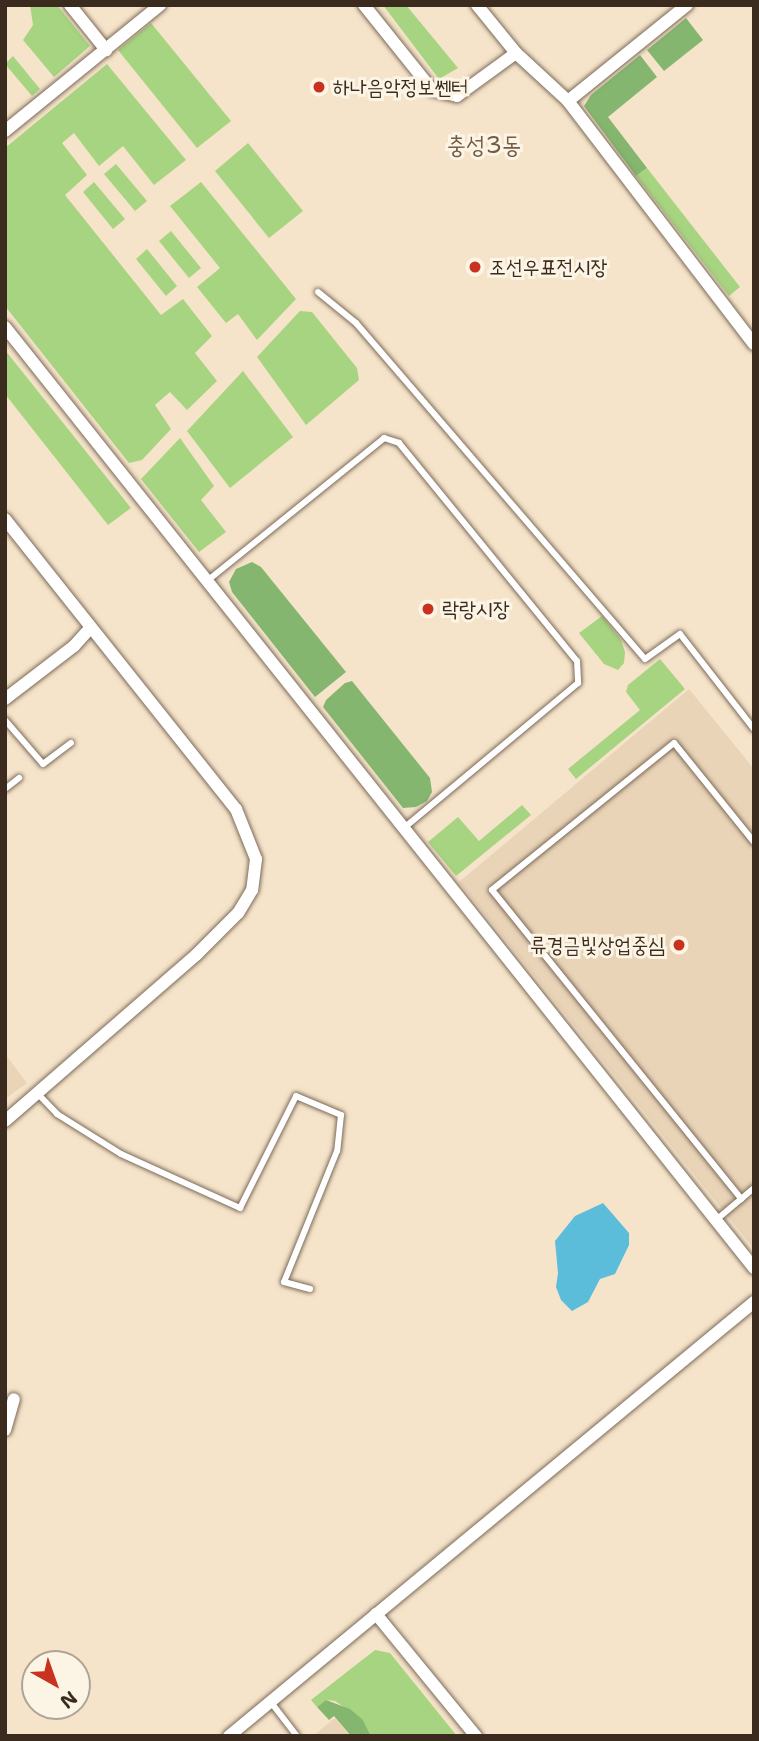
<!DOCTYPE html>
<meta charset="utf-8">
<style>
body{margin:0}
#map{position:relative;width:759px;height:1741px;overflow:hidden;background:#f6e4ca;font-family:"Shantell Sans","Poor Story",sans-serif}
div>[style]{position:absolute}
.built>*{inset:0;background:#ead4b8}
.green>*{inset:0;background:#a7d481}
.forest>*{inset:0;background:#85b66f}
.water>*{inset:0;background:#5bbdd9}
.roads{filter:drop-shadow(0 0 2px #7c6b5a) drop-shadow(0 0 2px #7c6b5a)}
.service>*{height:6px;margin:-3px;padding:0 3px;transform-origin:3px;border-radius:3px;background:#fff}
.minor>*{height:12px;margin:-6px;padding:0 6px;transform-origin:6px;border-radius:6px;background:#fff}
.dots>*{width:19px;height:19px;translate:-50% -50%;box-sizing:border-box;border:4px solid #fcf5e5;border-radius:50%}
span{translate:-50% -50%;white-space:nowrap;text-align:center;line-height:1.15;-webkit-text-stroke:6px #fcf5e5;paint-order:stroke}
.poi-label{font-size:21px;color:#3b2a1e}
.left{translate:0 -50%;text-align:left}
.right{translate:-100% -50%;text-align:right}
.quarter-label{font-size:24px;color:#745c45}
.frame{position:absolute;inset:0;border:7px solid #3b2a1e;pointer-events:none}
.north{position:absolute;left:21px;top:1650px;width:70px;height:70px;box-sizing:border-box;background:#fcf5e5;border:2px solid #afa495;border-radius:50%;rotate:140deg;font-size:19px;font-weight:700;line-height:28px;text-align:center;color:#3b2a1e}
.north::after{content:'';display:block;margin:auto;width:24px;height:32px;background:#c8321e;clip-path:polygon(50% 0,100% 100%,50% 72%,0 100%)}
</style>
<div id="map">
<div class="built">
<i style="clip-path:polygon(689px 689px,754px 769px,754px 1249px,459px 882px)"></i>
<i style="clip-path:polygon(5px 1054px,27px 1083px,5px 1099px)"></i>
<i style="clip-path:polygon(335px 1718px,350px 1736px,313px 1736px)"></i>
</div>
<div class="green">
<i style="clip-path:polygon(30px 5px,57px 5px,90px 46px,54px 77px,23px 40px,33px 25px)"></i>
<i style="clip-path:polygon(383px 5px,406px 5px,458px 68px,439px 79px)"></i>
<i style="clip-path:polygon(151px 23px,231px 121px,197px 148px,118px 50px)"></i>
<i style="clip-path:polygon(13px 56px,40px 89px,32px 96px,5px 64px)"></i>
<i style="clip-path:polygon(107px 64px,186px 160px,154px 185px,123px 146px,99px 166px,74px 133px,62px 143px,87px 175px,65px 195px,161px 315px,183px 299px,212px 336px,195px 353px,217px 381px,187px 410px,170px 392px,155px 405px,171px 429px,142px 460px,129px 463px,5px 306px,5px 148px)"></i>
<i style="clip-path:polygon(248px 143px,303px 211px,269px 238px,215px 171px)"></i>
<i style="clip-path:polygon(116px 164px,147px 201px,135px 211px,104px 174px)"></i>
<i style="clip-path:polygon(647px 168px,740px 287px,729px 296px,636px 176px)"></i>
<i style="clip-path:polygon(94px 182px,125px 219px,113px 229px,83px 192px)"></i>
<i style="clip-path:polygon(201px 182px,296px 299px,257px 340px,238px 314px,226px 323px,197px 287px,220px 268px,170px 206px)"></i>
<i style="clip-path:polygon(171px 231px,201px 268px,189px 278px,159px 241px)"></i>
<i style="clip-path:polygon(147px 249px,177px 286px,166px 296px,136px 259px)"></i>
<i style="clip-path:polygon(300px 311px,312px 312px,357px 368px,359px 380px,306px 425px,257px 357px)"></i>
<i style="clip-path:polygon(5px 350px,131px 508px,108px 525px,5px 394px)"></i>
<i style="clip-path:polygon(243px 371px,293px 437px,230px 488px,187px 431px)"></i>
<i style="clip-path:polygon(180px 438px,214px 486px,201px 500px,226px 532px,199px 552px,141px 479px)"></i>
<i style="clip-path:polygon(602px 616px,621px 640px,625px 652px,624px 663px,618px 670px,604px 664px,579px 633px)"></i>
<i style="clip-path:polygon(660px 659px,685px 689px,576px 779px,568px 769px,640px 710px,626px 692px,628px 685px)"></i>
<i style="clip-path:polygon(522px 805px,531px 815px,456px 876px,428px 842px,458px 817px,479px 841px)"></i>
<i style="clip-path:polygon(375px 1650px,390px 1653px,457px 1736px,371px 1736px,363px 1720px,335px 1701px,326px 1700px,317px 1707px,311px 1700px)"></i>
</div>
<div class="forest">
<i style="clip-path:polygon(686px 18px,703px 40px,664px 71px,647px 50px)"></i>
<i style="clip-path:polygon(640px 55px,657px 77px,608px 117px,647px 168px,636px 176px,584px 106px,591px 95px)"></i>
<i style="clip-path:polygon(252px 562px,261px 567px,346px 672px,315px 697px,232px 592px,229px 582px,236px 569px)"></i>
<i style="clip-path:polygon(352px 681px,430px 778px,432px 792px,427px 801px,416px 807px,403px 808px,323px 707px,326px 700px,345px 683px)"></i>
<i style="clip-path:polygon(326px 1700px,350px 1709px,363px 1720px,371px 1736px,351px 1736px,334px 1716px,329px 1720px,317px 1707px)"></i>
</div>
<div class="water">
<i style="clip-path:polygon(603px 1203px,629px 1233px,629px 1245px,615px 1274px,600px 1279px,588px 1302px,572px 1311px,561px 1300px,556px 1287px,558px 1273px,555px 1241px,575px 1216px)"></i>
</div>
<div class="roads">
<div class="service">
<i style="left:318px;top:292px;width:49px;rotate:39.2deg"></i>
<i style="left:356px;top:323px;width:443px;rotate:49.3deg"></i>
<i style="left:645px;top:659px;width:43px;rotate:-35.5deg"></i>
<i style="left:680px;top:634px;width:120px;rotate:52.1deg"></i>
<i style="left:207px;top:581px;width:228px;rotate:-38.9deg"></i>
<i style="left:384px;top:438px;width:16px;rotate:18deg"></i>
<i style="left:399px;top:443px;width:281px;rotate:50.8deg"></i>
<i style="left:577px;top:661px;width:22px;rotate:87deg"></i>
<i style="left:578px;top:683px;width:226px;rotate:140.2deg"></i>
<i style="left:5px;top:720px;width:58px;rotate:49.2deg"></i>
<i style="left:43px;top:764px;width:35px;rotate:-37deg"></i>
<i style="left:5px;top:789px;width:18px;rotate:-38deg"></i>
<i style="left:754px;top:842px;width:127px;rotate:-128.9deg"></i>
<i style="left:674px;top:743px;width:234px;rotate:141.1deg"></i>
<i style="left:492px;top:890px;width:397px;rotate:51.1deg"></i>
<i style="left:741px;top:1199px;width:17px;rotate:-40deg"></i>
<i style="left:38px;top:1094px;width:28px;rotate:46deg"></i>
<i style="left:57px;top:1114px;width:75px;rotate:32deg"></i>
<i style="left:121px;top:1154px;width:131px;rotate:24.4deg"></i>
<i style="left:240px;top:1208px;width:125px;rotate:-63.4deg"></i>
<i style="left:296px;top:1096px;width:49px;rotate:22.9deg"></i>
<i style="left:341px;top:1115px;width:36px;rotate:96deg"></i>
<i style="left:337px;top:1151px;width:141px;rotate:112deg"></i>
<i style="left:284px;top:1282px;width:27px;rotate:15deg"></i>
<i style="left:716px;top:1220px;width:33px;rotate:-40deg"></i>
<i style="left:270px;top:1701px;width:44px;rotate:52.4deg"></i>
</div>
<div class="minor">
<i style="left:70px;top:5px;width:58px;rotate:51.3deg"></i>
<i style="left:364px;top:5px;width:109px;rotate:51.3deg"></i>
<i style="left:432px;top:90px;width:26px;rotate:13deg"></i>
<i style="left:457px;top:96px;width:73px;rotate:-36.1deg"></i>
<i style="left:516px;top:53px;width:71px;rotate:42.7deg"></i>
<i style="left:568px;top:101px;width:153px;rotate:-38.9deg"></i>
<i style="left:477px;top:5px;width:62px;rotate:50.9deg"></i>
<i style="left:568px;top:101px;width:306px;rotate:52.6deg"></i>
<i style="left:5px;top:131px;width:200px;rotate:-39.1deg"></i>
<i style="left:5px;top:327px;width:1203px;rotate:51.48deg"></i>
<i style="left:5px;top:519px;width:371px;rotate:51.5deg"></i>
<i style="left:236px;top:809px;width:54px;rotate:68.2deg"></i>
<i style="left:256px;top:859px;width:31px;rotate:97deg"></i>
<i style="left:252px;top:890px;width:27px;rotate:121deg"></i>
<i style="left:238px;top:913px;width:59px;rotate:135deg"></i>
<i style="left:196px;top:955px;width:253px;rotate:139deg"></i>
<i style="left:5px;top:699px;width:87px;rotate:-37.5deg"></i>
<i style="left:74px;top:646px;width:25px;rotate:-48deg"></i>
<i style="left:5px;top:1430px;width:32px;rotate:-74deg"></i>
<i style="left:376px;top:1614px;width:158px;rotate:50.7deg"></i>
<i style="left:229px;top:1736px;width:681px;rotate:-39.58deg"></i>
</div>
</div>
<div class="dots">
<i style="left:319px;top:87px;background:#c8321e"></i>
<i style="left:475px;top:267px;background:#c8321e"></i>
<i style="left:428px;top:609px;background:#c8321e"></i>
<i style="left:679px;top:945px;background:#c8321e"></i>
</div>
<div class="poi-label">
<span class="left" style="left:333px;top:87px">하나음악정보쎈터</span>
<span class="left" style="left:489px;top:267px">조선우표전시장</span>
<span class="left" style="left:442px;top:609px">락랑시장</span>
<span class="right" style="left:665px;top:945px">류경금빛상업중심</span>
</div>
<div class="quarter-label">
<span style="left:484px;top:146px">충성3동</span>
</div>
<div class="frame"></div>
<div class="north">N</div>
</div>
